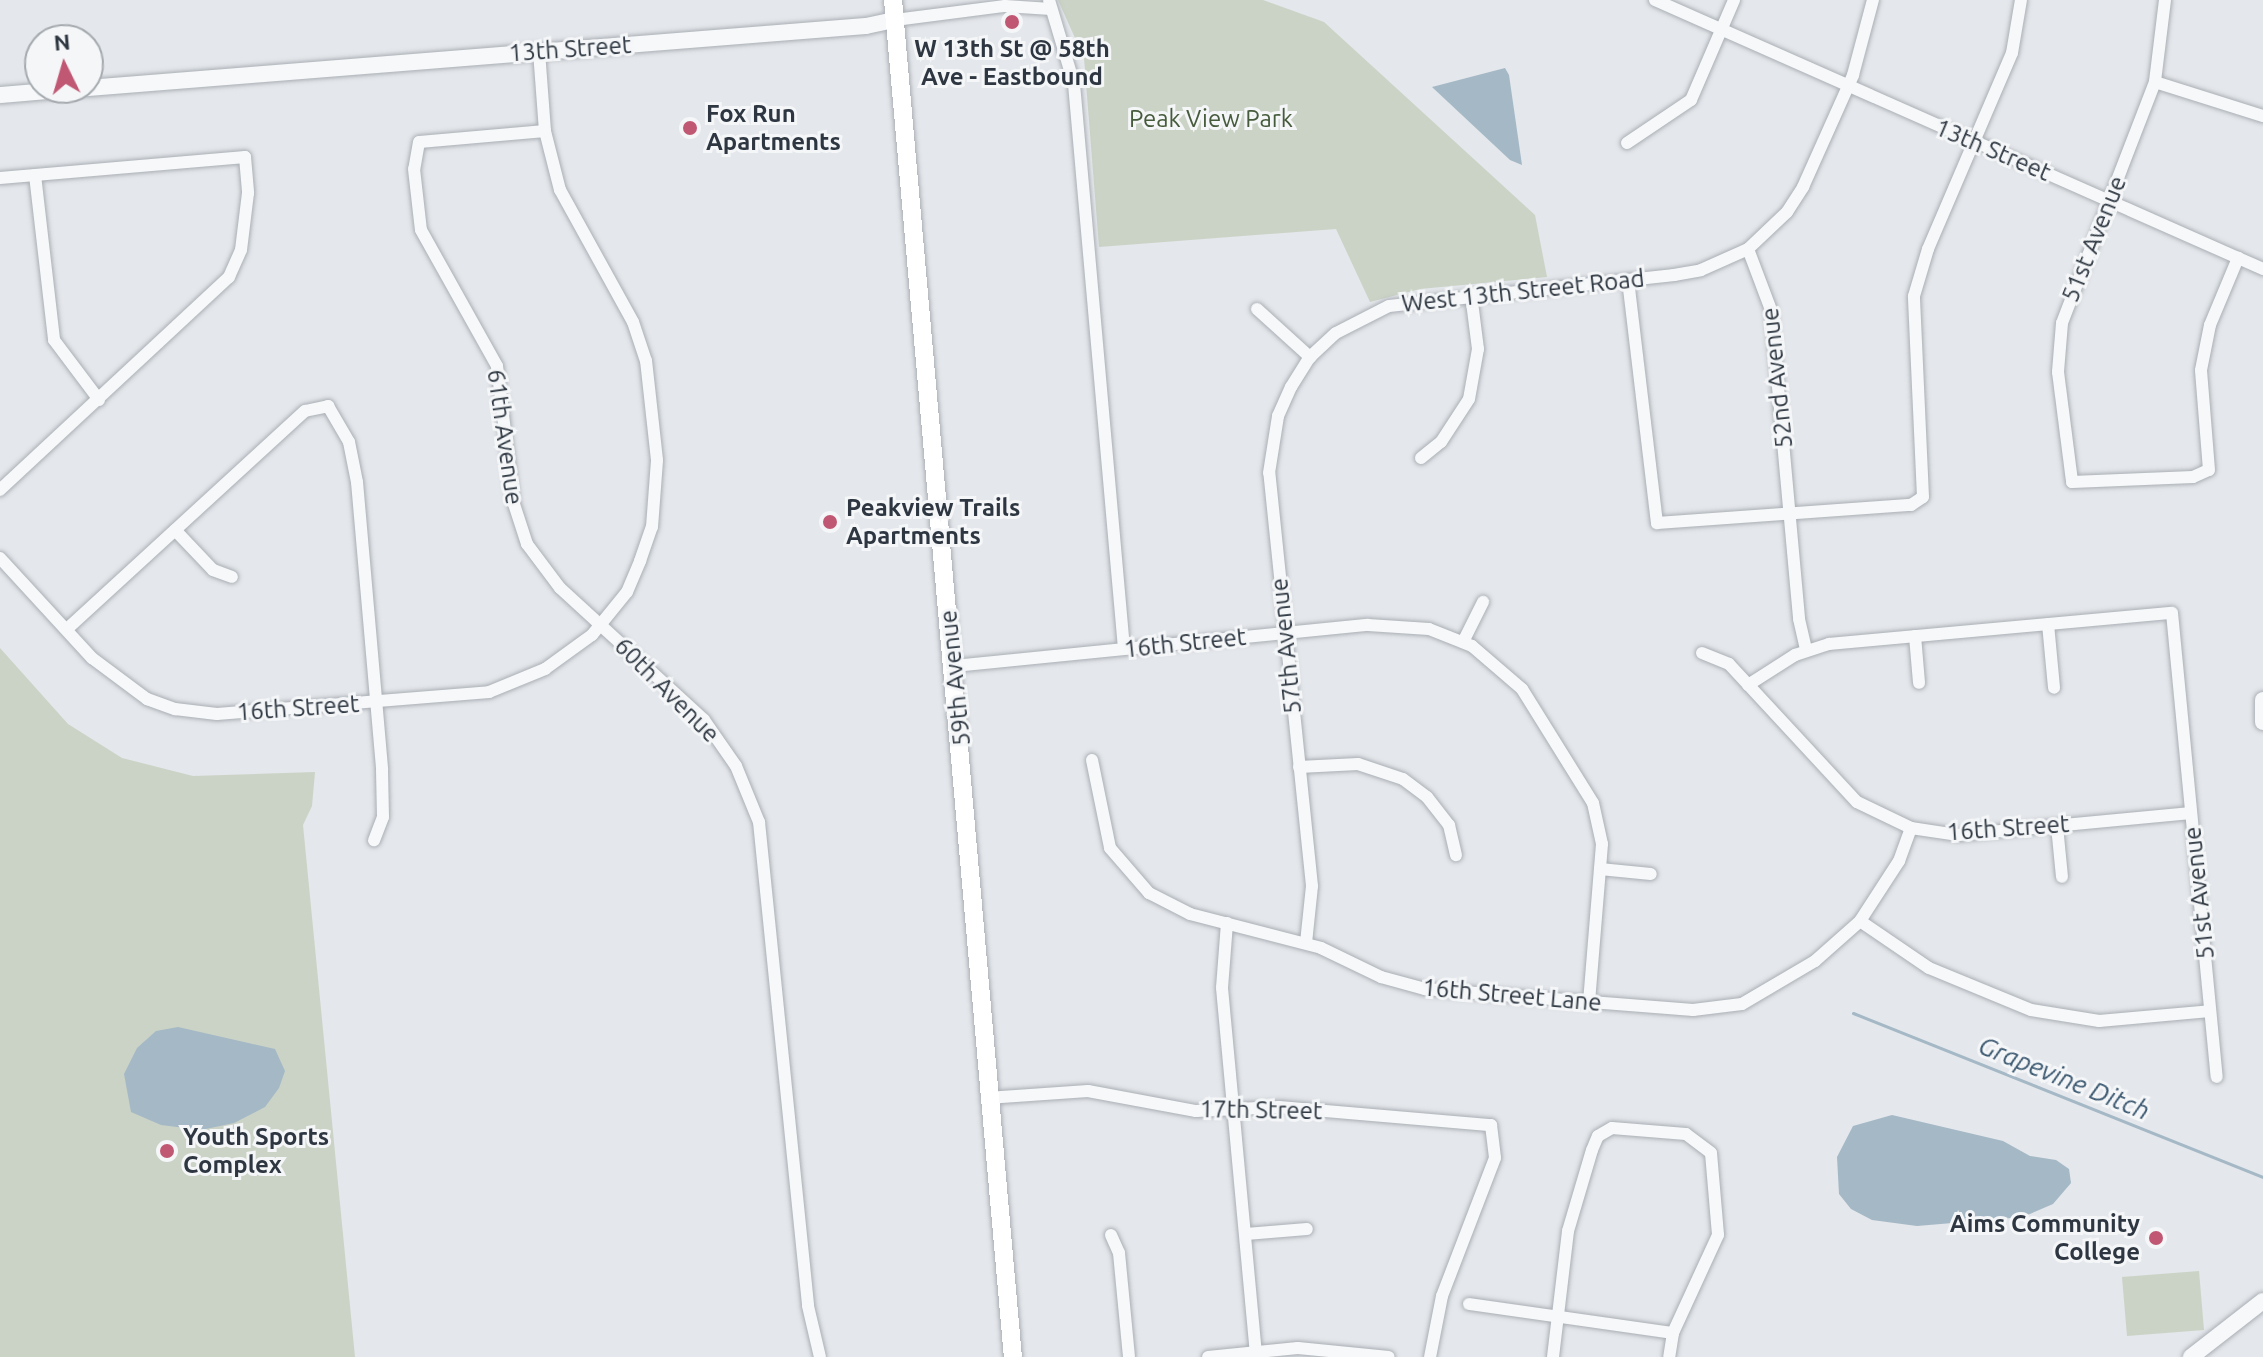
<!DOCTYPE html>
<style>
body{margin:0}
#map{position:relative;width:2263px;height:1357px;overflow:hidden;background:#e4e7eb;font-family:Ubuntu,sans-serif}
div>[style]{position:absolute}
.green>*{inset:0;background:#cbd3c6}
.water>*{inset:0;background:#a4b8c6}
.stream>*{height:3px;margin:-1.5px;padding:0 1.5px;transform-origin:1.5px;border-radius:1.5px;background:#a4b8c6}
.roads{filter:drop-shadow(0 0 2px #aaafb5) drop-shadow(0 0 2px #aaafb5)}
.minor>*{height:12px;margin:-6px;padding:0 6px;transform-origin:6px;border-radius:6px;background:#f7f8f9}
.tertiary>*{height:16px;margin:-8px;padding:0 8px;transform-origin:8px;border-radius:8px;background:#f7f8f9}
.secondary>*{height:18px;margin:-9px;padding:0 9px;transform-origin:9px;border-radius:9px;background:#fff}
.dots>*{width:22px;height:22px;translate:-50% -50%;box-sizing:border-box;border:4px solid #f4f6f8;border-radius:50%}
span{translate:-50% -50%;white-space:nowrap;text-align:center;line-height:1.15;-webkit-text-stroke:6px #f4f6f8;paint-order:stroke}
.street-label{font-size:24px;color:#2e3741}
.poi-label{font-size:24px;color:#2e3741;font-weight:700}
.left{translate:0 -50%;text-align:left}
.right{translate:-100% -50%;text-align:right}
.park-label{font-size:24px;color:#465b3c}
.water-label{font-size:26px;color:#3c5971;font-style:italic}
.north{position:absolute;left:24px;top:24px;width:80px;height:80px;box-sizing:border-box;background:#f4f6f8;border:2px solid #a5aaaf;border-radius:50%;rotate:355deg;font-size:22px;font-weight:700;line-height:32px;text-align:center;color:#2e3741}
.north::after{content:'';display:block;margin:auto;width:28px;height:36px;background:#c05873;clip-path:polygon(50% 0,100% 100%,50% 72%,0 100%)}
</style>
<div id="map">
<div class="green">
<i style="clip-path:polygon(1058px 0,1263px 0,1324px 22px,1535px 215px,1547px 277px,1420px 289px,1370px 302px,1336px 229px,1099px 247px,1084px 58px)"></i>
<i style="clip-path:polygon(0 648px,68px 724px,122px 758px,193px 776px,315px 772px,312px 806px,303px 825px,355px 1357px,0 1357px)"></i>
<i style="clip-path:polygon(2199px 1271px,2204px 1330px,2127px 1336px,2122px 1277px)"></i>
</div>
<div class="water">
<i style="clip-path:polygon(1505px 68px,1509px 75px,1522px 165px,1510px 160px,1432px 87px)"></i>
<i style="clip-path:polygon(178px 1027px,275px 1049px,285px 1071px,279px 1088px,265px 1107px,234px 1123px,201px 1130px,161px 1125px,131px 1112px,124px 1074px,137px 1048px,156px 1031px)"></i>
<i style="clip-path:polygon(1892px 1115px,2003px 1141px,2030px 1156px,2056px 1160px,2069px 1169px,2071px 1183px,2053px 1204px,2023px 1217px,1917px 1226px,1872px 1220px,1851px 1209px,1839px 1194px,1837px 1157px,1853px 1126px)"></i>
</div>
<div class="stream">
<i style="left:1853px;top:1013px;width:442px;rotate:21.8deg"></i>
</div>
<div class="roads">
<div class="minor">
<i style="left:1049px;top:0;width:88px;rotate:73.4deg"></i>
<i style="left:1074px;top:84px;width:567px;rotate:84.94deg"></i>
<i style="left:1655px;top:0;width:665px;rotate:23.87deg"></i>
<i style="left:2165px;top:0;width:83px;rotate:97deg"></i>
<i style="left:2155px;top:82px;width:258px;rotate:111.1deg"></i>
<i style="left:2062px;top:323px;width:49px;rotate:94.7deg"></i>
<i style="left:2058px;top:372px;width:111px;rotate:82.7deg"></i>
<i style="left:2072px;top:482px;width:121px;rotate:-2.4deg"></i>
<i style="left:2193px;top:477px;width:17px;rotate:-24deg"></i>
<i style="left:2209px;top:470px;width:100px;rotate:-94.6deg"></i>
<i style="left:2201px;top:370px;width:46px;rotate:-78.7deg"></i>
<i style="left:2210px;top:325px;width:73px;rotate:-67.3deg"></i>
<i style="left:895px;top:20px;width:111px;rotate:-7.3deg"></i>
<i style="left:1005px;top:6px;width:46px;rotate:3.7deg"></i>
<i style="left:2155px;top:82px;width:113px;rotate:17.5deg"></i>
<i style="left:545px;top:131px;width:126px;rotate:175deg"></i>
<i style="left:419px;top:142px;width:27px;rotate:100deg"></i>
<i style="left:414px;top:169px;width:61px;rotate:83.5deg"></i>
<i style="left:421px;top:230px;width:156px;rotate:60.8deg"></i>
<i style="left:497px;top:366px;width:139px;rotate:83deg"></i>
<i style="left:514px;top:504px;width:42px;rotate:72deg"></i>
<i style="left:527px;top:544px;width:55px;rotate:53.1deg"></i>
<i style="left:560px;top:588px;width:195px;rotate:42.5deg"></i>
<i style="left:704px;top:720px;width:56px;rotate:55.2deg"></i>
<i style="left:736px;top:766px;width:61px;rotate:67.7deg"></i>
<i style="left:759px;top:822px;width:486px;rotate:84.2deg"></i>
<i style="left:808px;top:1306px;width:52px;rotate:76.8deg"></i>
<i style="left:1627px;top:143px;width:77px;rotate:-33.9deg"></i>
<i style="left:1691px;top:100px;width:109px;rotate:-66.7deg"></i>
<i style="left:35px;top:175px;width:166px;rotate:83.4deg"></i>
<i style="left:54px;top:340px;width:75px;rotate:53.1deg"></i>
<i style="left:0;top:178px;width:246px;rotate:-4.9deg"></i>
<i style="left:245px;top:157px;width:36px;rotate:85deg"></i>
<i style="left:248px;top:193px;width:57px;rotate:97deg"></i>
<i style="left:241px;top:250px;width:30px;rotate:114deg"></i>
<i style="left:229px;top:277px;width:313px;rotate:137.1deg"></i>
<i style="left:1748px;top:249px;width:65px;rotate:69.3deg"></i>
<i style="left:1771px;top:310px;width:310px;rotate:84.8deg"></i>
<i style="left:1799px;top:619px;width:32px;rotate:77deg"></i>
<i style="left:1628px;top:280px;width:245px;rotate:83.2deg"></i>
<i style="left:1657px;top:523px;width:255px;rotate:-4.1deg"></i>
<i style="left:1911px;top:505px;width:14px;rotate:-34deg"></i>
<i style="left:1923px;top:497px;width:201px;rotate:-92.6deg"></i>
<i style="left:1914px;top:296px;width:49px;rotate:-73.4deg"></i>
<i style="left:1928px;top:249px;width:213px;rotate:-66.8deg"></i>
<i style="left:2012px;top:53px;width:54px;rotate:-80.4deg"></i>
<i style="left:1257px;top:309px;width:72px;rotate:42.2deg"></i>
<i style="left:1421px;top:458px;width:26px;rotate:-39deg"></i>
<i style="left:1441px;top:442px;width:51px;rotate:-56.9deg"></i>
<i style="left:1469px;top:399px;width:51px;rotate:-79.8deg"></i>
<i style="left:1478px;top:349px;width:55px;rotate:-97.3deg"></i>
<i style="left:175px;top:530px;width:55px;rotate:46.5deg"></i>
<i style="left:213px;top:570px;width:20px;rotate:20deg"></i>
<i style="left:0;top:558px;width:136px;rotate:47.4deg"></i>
<i style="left:92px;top:658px;width:69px;rotate:36.7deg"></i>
<i style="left:147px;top:699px;width:30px;rotate:20deg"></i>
<i style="left:175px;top:709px;width:42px;rotate:6.8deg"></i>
<i style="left:217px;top:714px;width:273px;rotate:-4.6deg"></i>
<i style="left:489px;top:692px;width:61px;rotate:-22.3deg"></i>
<i style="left:545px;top:669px;width:58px;rotate:-35.9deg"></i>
<i style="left:592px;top:635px;width:55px;rotate:-50.9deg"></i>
<i style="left:627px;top:592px;width:34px;rotate:-67deg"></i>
<i style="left:640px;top:561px;width:36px;rotate:-71deg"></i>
<i style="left:652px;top:527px;width:67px;rotate:-85.7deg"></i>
<i style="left:657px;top:460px;width:100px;rotate:-96.3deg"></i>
<i style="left:646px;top:361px;width:41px;rotate:-108.4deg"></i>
<i style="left:633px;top:322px;width:151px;rotate:-118.9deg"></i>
<i style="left:560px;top:190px;width:61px;rotate:-104.3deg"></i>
<i style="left:545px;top:131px;width:80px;rotate:-94.3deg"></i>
<i style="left:2048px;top:624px;width:64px;rotate:84.6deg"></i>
<i style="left:67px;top:629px;width:323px;rotate:-42.5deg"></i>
<i style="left:305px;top:411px;width:24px;rotate:-12deg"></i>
<i style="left:328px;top:406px;width:42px;rotate:59.7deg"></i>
<i style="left:349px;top:442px;width:41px;rotate:78.7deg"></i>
<i style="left:357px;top:482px;width:289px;rotate:85deg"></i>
<i style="left:382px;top:770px;width:47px;rotate:88.8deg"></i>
<i style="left:383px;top:817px;width:25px;rotate:111deg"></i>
<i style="left:1915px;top:636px;width:47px;rotate:85.1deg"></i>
<i style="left:1463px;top:642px;width:45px;rotate:-63.4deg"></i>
<i style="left:1702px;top:653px;width:29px;rotate:22deg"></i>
<i style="left:1729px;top:664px;width:188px;rotate:47.2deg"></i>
<i style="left:1857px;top:802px;width:60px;rotate:25.7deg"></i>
<i style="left:1911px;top:828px;width:48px;rotate:8.5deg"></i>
<i style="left:1958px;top:835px;width:234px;rotate:-5.4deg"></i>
<i style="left:954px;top:666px;width:416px;rotate:-5.7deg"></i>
<i style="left:1368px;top:625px;width:61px;rotate:3.8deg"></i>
<i style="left:1429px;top:629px;width:46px;rotate:21.6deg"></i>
<i style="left:1472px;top:646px;width:66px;rotate:40.7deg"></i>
<i style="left:1522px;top:689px;width:134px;rotate:58.1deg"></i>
<i style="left:1593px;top:803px;width:42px;rotate:77.6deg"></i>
<i style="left:1602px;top:844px;width:158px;rotate:94.7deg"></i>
<i style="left:1748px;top:685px;width:56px;rotate:-32.6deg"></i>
<i style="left:1795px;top:655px;width:36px;rotate:-18deg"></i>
<i style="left:1829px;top:644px;width:344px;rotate:-5.2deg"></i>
<i style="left:2172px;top:613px;width:466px;rotate:84.5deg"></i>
<i style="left:1092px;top:760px;width:90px;rotate:78.4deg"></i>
<i style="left:1110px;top:848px;width:60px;rotate:49.1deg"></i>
<i style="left:1149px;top:893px;width:46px;rotate:27.1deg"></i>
<i style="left:1190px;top:914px;width:135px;rotate:14.5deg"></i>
<i style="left:1321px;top:948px;width:67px;rotate:25.8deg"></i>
<i style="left:1381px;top:977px;width:46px;rotate:15.3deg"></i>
<i style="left:1425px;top:989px;width:269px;rotate:4.5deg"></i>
<i style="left:1693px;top:1010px;width:49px;rotate:-7deg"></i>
<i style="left:1742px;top:1004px;width:85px;rotate:-30.5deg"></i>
<i style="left:1815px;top:961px;width:60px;rotate:-41.6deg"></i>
<i style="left:1860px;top:921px;width:72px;rotate:-57deg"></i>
<i style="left:1899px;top:861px;width:35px;rotate:-70deg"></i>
<i style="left:1299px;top:767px;width:59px;rotate:-2.9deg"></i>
<i style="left:1358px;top:764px;width:47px;rotate:18.4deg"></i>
<i style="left:1403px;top:779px;width:30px;rotate:37deg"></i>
<i style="left:1427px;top:797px;width:36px;rotate:52deg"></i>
<i style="left:1449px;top:825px;width:31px;rotate:77deg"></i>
<i style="left:2057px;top:826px;width:51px;rotate:84.4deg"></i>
<i style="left:1600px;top:869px;width:51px;rotate:5.6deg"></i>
<i style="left:1860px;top:921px;width:83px;rotate:34.3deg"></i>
<i style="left:1929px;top:968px;width:110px;rotate:22.4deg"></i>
<i style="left:2031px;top:1010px;width:69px;rotate:9.2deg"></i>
<i style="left:2099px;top:1021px;width:111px;rotate:-5.1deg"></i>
<i style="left:1227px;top:923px;width:65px;rotate:94.4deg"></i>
<i style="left:1222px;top:988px;width:367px;rotate:84.7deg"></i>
<i style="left:1306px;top:943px;width:57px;rotate:-84deg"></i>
<i style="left:1312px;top:886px;width:415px;rotate:-95.9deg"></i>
<i style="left:1269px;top:473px;width:58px;rotate:-81deg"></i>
<i style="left:1278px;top:416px;width:32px;rotate:-66deg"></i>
<i style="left:1291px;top:387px;width:36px;rotate:-58deg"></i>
<i style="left:1310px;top:357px;width:35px;rotate:-43deg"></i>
<i style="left:1336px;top:333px;width:59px;rotate:-27deg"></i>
<i style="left:1389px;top:306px;width:287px;rotate:-6.2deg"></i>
<i style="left:1674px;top:275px;width:27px;rotate:-10deg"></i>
<i style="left:1701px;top:270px;width:51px;rotate:-24.1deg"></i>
<i style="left:1748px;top:249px;width:54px;rotate:-43.5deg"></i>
<i style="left:1787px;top:212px;width:30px;rotate:-57deg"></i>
<i style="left:1803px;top:187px;width:123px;rotate:-65.9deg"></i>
<i style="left:1853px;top:75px;width:78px;rotate:-75.1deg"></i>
<i style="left:987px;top:1098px;width:101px;rotate:-4deg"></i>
<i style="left:1088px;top:1091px;width:110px;rotate:10.5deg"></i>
<i style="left:1196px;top:1111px;width:83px;rotate:-2.8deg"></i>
<i style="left:1279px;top:1107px;width:213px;rotate:4.9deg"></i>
<i style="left:1491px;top:1125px;width:33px;rotate:83deg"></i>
<i style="left:1495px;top:1158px;width:148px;rotate:111deg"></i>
<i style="left:1442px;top:1296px;width:62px;rotate:101.1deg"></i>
<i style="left:1246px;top:1234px;width:61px;rotate:-4.7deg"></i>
<i style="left:1111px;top:1235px;width:20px;rotate:66deg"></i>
<i style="left:1119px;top:1253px;width:104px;rotate:84.5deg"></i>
<i style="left:1469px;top:1304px;width:206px;rotate:8.1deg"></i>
<i style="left:1208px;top:1357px;width:90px;rotate:-5.7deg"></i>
<i style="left:1298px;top:1348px;width:91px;rotate:5.6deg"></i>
<i style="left:1553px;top:1357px;width:127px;rotate:-83.2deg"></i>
<i style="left:1568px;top:1231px;width:84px;rotate:-73.5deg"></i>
<i style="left:1592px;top:1150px;width:15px;rotate:-67deg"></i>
<i style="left:1598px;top:1136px;width:16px;rotate:-30deg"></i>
<i style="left:1612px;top:1128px;width:74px;rotate:4.6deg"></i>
<i style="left:1686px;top:1134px;width:31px;rotate:37deg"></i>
<i style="left:1711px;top:1153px;width:82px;rotate:85.1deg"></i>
<i style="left:1718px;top:1235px;width:108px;rotate:114.7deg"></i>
<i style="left:1673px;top:1333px;width:24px;rotate:99deg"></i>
</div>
<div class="tertiary">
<i style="left:88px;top:88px;width:780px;rotate:-4.56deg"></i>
<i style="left:866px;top:26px;width:30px;rotate:-12deg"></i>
<i style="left:0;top:95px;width:83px;rotate:-4.8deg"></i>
<i style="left:2263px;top:700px;width:22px;rotate:90deg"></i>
<i style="left:2191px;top:1357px;width:91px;rotate:-37.9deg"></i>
</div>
<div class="secondary">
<i style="left:893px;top:0;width:1362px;rotate:84.95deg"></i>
</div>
</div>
<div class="dots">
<i style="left:1012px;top:22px;background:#c05873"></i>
<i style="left:690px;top:128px;background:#c05873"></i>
<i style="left:830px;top:522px;background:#c05873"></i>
<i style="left:167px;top:1151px;background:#c05873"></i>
<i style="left:2156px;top:1238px;background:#c05873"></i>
</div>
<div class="street-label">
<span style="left:570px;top:49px;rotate:-4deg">13th Street</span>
<span style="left:1993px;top:150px;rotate:23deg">13th Street</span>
<span style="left:2094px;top:239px;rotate:-68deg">51st Avenue</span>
<span style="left:1523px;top:291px;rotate:-6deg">West 13th Street Road</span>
<span style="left:1777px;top:378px;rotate:-96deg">52nd Avenue</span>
<span style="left:505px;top:437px;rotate:82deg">61th Avenue</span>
<span style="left:1185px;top:643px;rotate:-6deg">16th Street</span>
<span style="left:1286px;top:646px;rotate:-96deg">57th Avenue</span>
<span style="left:955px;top:678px;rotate:-96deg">59th Avenue</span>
<span style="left:667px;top:690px;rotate:45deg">60th Avenue</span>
<span style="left:298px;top:708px;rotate:-4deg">16th Street</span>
<span style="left:2008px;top:828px;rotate:-4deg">16th Street</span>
<span style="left:2199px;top:893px;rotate:-96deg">51st Avenue</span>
<span style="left:1512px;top:995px;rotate:5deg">16th Street Lane</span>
<span style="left:1261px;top:1110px;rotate:1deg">17th Street</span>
</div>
<div class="poi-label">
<span style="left:1012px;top:63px">W 13th St @ 58th<br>Ave - Eastbound</span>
<span class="left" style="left:706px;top:128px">Fox Run<br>Apartments</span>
<span class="left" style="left:846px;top:522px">Peakview Trails<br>Apartments</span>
<span class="left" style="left:183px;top:1151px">Youth Sports<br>Complex</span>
<span class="right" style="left:2140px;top:1238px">Aims Community<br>College</span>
</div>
<div class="park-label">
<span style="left:1211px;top:119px">Peak View Park</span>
</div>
<div class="water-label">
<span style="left:2064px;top:1078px;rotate:22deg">Grapevine Ditch</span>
</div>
<div class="north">N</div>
</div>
